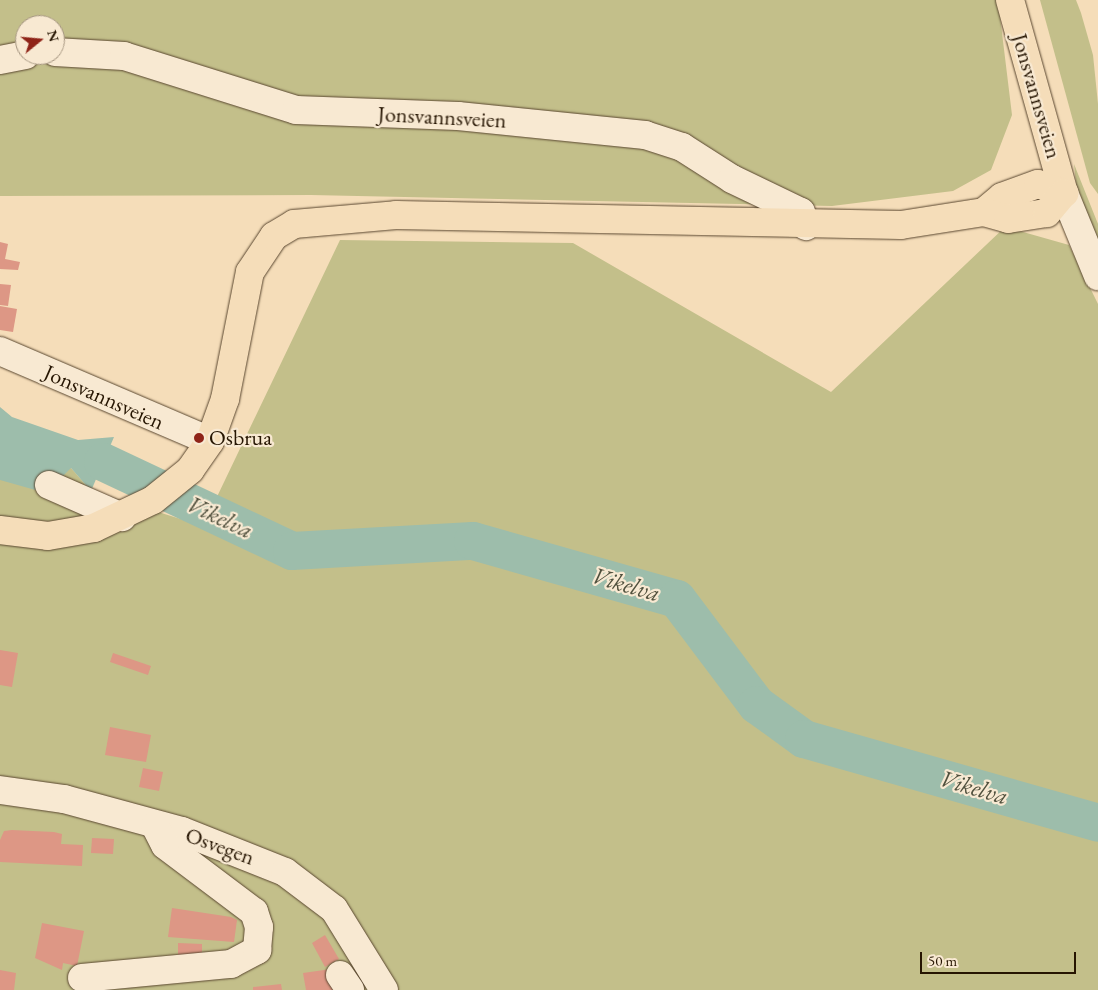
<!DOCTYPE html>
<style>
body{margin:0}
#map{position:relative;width:1098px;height:990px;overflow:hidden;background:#f5ddb9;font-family:"EB Garamond",serif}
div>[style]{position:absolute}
.green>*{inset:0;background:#c3bf8a}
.water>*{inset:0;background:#9dbdab}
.river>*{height:38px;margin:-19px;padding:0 19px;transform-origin:19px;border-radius:19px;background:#9dbdab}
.building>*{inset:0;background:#dd9785}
.roads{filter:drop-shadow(0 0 1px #5a4730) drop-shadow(0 0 1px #5a4730)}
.minor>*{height:28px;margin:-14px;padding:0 14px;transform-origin:14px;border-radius:14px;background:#f8e9d2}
.major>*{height:28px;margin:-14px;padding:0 14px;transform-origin:14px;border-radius:14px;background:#f5ddb9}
.dots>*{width:14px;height:14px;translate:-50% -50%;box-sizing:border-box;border:2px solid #f8e9d2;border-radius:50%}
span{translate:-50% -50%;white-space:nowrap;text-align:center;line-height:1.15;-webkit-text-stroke:4.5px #f8e9d2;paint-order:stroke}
.street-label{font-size:22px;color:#261502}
.poi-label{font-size:22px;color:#261502}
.left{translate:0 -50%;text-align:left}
.water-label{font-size:24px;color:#50503d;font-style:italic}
.north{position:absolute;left:15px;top:15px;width:50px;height:50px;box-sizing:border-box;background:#f8e9d2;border:1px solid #a4947f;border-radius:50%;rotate:73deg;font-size:14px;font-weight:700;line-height:20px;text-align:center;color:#261502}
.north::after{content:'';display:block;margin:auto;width:18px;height:22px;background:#8f2418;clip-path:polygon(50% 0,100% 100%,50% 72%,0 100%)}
.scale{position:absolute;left:920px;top:952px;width:156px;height:22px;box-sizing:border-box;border:2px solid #261502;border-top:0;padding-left:6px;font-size:15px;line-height:18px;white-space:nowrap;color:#261502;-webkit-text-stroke:4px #f8e9d2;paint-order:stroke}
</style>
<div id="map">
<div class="green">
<i style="clip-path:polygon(evenodd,0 0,998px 0,1012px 115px,991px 170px,953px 191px,832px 206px,311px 195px,0 196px,0 0,25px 25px,55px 25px,55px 55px,25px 55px,25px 25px)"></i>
<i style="clip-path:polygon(1040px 0,1076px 0,1081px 13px,1093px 55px,1098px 104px,1098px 194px,1090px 183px)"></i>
<i style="clip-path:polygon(1074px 164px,1098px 224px,1098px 243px,1076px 184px)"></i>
<i style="clip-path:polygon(1005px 227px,1069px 245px,1098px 304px,1098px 990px,0 990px,0 480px,71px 468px,91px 491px,203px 526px,340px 240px,573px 243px,831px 392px)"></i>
</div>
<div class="water">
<i style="clip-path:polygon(0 407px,12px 417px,78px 440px,114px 437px,91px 491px,71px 468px,46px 493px,0 480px)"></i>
</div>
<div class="river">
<i style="left:103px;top:462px;width:209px;rotate:25.2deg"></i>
<i style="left:292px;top:551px;width:181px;rotate:-3.2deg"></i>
<i style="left:473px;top:541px;width:212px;rotate:15.9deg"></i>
<i style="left:677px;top:599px;width:133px;rotate:53deg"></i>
<i style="left:757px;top:705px;width:58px;rotate:35.9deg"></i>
<i style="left:804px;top:739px;width:306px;rotate:15.9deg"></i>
</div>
<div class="building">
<i style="clip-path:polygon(0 242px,8px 244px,5px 259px,20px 262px,18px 270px,0 269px)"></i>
<i style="clip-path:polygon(0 284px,11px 285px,8px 306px,0 305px)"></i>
<i style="clip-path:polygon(0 306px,17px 309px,13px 332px,0 330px)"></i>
<i style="clip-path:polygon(0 650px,18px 653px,12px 687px,0 685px)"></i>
<i style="clip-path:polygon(113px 653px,151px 666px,148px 675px,110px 662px)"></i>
<i style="clip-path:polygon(110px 727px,151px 735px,146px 762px,105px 755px)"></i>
<i style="clip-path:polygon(143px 768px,163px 772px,159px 791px,139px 787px)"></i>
<i style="clip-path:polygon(12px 830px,54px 832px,62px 834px,61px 844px,83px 845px,82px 866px,0 862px,0 840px,4px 831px)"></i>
<i style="clip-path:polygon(92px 838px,114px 839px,113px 854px,91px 853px)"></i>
<i style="clip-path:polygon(172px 908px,231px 917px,237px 920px,234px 942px,168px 937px)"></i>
<i style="clip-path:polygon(42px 923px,84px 931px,77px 966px,63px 963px,62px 970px,35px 958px)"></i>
<i style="clip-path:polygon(325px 935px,339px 959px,325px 967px,312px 943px)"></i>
<i style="clip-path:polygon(178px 943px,202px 944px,202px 960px,178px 960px)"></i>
<i style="clip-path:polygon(331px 969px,335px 990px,306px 990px,303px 973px)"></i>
<i style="clip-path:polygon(0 970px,16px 973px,14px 990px,0 990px)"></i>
<i style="clip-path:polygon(281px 984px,282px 990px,253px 990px,253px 987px)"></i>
</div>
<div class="roads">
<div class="minor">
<i style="left:55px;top:52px;width:69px;rotate:3.3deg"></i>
<i style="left:124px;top:56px;width:180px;rotate:17.4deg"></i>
<i style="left:296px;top:110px;width:162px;rotate:2.1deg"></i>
<i style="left:458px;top:116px;width:188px;rotate:5.8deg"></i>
<i style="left:645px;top:135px;width:39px;rotate:18deg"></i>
<i style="left:682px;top:147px;width:59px;rotate:32.6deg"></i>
<i style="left:732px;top:179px;width:76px;rotate:25.6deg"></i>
<i style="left:801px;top:212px;width:15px;rotate:70deg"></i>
<i style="left:0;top:60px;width:26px;rotate:-11deg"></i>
<i style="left:1064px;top:193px;width:90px;rotate:67.7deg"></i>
<i style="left:0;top:351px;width:228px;rotate:23.2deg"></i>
<i style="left:49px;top:485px;width:80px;rotate:23.7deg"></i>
<i style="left:0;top:790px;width:65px;rotate:8deg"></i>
<i style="left:64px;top:799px;width:122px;rotate:15.2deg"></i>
<i style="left:182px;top:831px;width:111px;rotate:21.7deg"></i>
<i style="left:285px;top:872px;width:61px;rotate:37.1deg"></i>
<i style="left:334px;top:909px;width:95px;rotate:58.3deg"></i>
<i style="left:340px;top:975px;width:18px;rotate:56deg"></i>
<i style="left:82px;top:978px;width:150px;rotate:-5.4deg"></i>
<i style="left:231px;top:964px;width:30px;rotate:-28deg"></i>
<i style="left:257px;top:950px;width:23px;rotate:-85deg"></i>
<i style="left:259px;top:927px;width:16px;rotate:-108deg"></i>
<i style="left:254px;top:912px;width:111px;rotate:-143deg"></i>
<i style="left:165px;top:845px;width:22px;rotate:-117deg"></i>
</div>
<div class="major">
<i style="left:1010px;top:0;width:200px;rotate:74.4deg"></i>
<i style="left:984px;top:212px;width:23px;rotate:-40deg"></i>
<i style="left:1002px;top:197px;width:38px;rotate:-20deg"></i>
<i style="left:1038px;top:184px;width:28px;rotate:19deg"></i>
<i style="left:0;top:530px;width:48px;rotate:7.1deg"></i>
<i style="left:48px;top:536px;width:47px;rotate:-9.9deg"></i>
<i style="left:94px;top:528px;width:65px;rotate:-25.4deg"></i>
<i style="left:153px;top:500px;width:48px;rotate:-39deg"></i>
<i style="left:190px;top:470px;width:35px;rotate:-55deg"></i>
<i style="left:210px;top:441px;width:45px;rotate:-70.3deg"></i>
<i style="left:225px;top:399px;width:129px;rotate:-78.9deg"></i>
<i style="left:250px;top:272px;width:43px;rotate:-56.3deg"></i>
<i style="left:274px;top:236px;width:23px;rotate:-31deg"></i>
<i style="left:294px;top:224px;width:102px;rotate:-5deg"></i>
<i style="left:396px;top:215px;width:505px;rotate:1.13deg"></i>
<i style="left:901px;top:225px;width:84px;rotate:-8.9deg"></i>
<i style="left:984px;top:212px;width:25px;rotate:16deg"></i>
<i style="left:1008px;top:219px;width:39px;rotate:-9deg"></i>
<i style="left:1047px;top:213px;width:26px;rotate:-50deg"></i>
</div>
</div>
<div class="dots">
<i style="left:199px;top:438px;background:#8f2418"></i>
</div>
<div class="street-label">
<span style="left:1037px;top:96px;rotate:74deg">Jonsvannsveien</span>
<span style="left:442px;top:117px;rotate:3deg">Jonsvannsveien</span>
<span style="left:104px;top:397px;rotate:24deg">Jonsvannsveien</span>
<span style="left:220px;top:846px;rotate:20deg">Osvegen</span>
</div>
<div class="poi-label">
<span class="left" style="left:209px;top:438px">Osbrua</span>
</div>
<div class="water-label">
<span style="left:220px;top:517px;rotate:25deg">Vikelva</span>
<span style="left:626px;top:584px;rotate:16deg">Vikelva</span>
<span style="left:974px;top:787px;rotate:16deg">Vikelva</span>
</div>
<div class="north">N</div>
<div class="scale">50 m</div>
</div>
